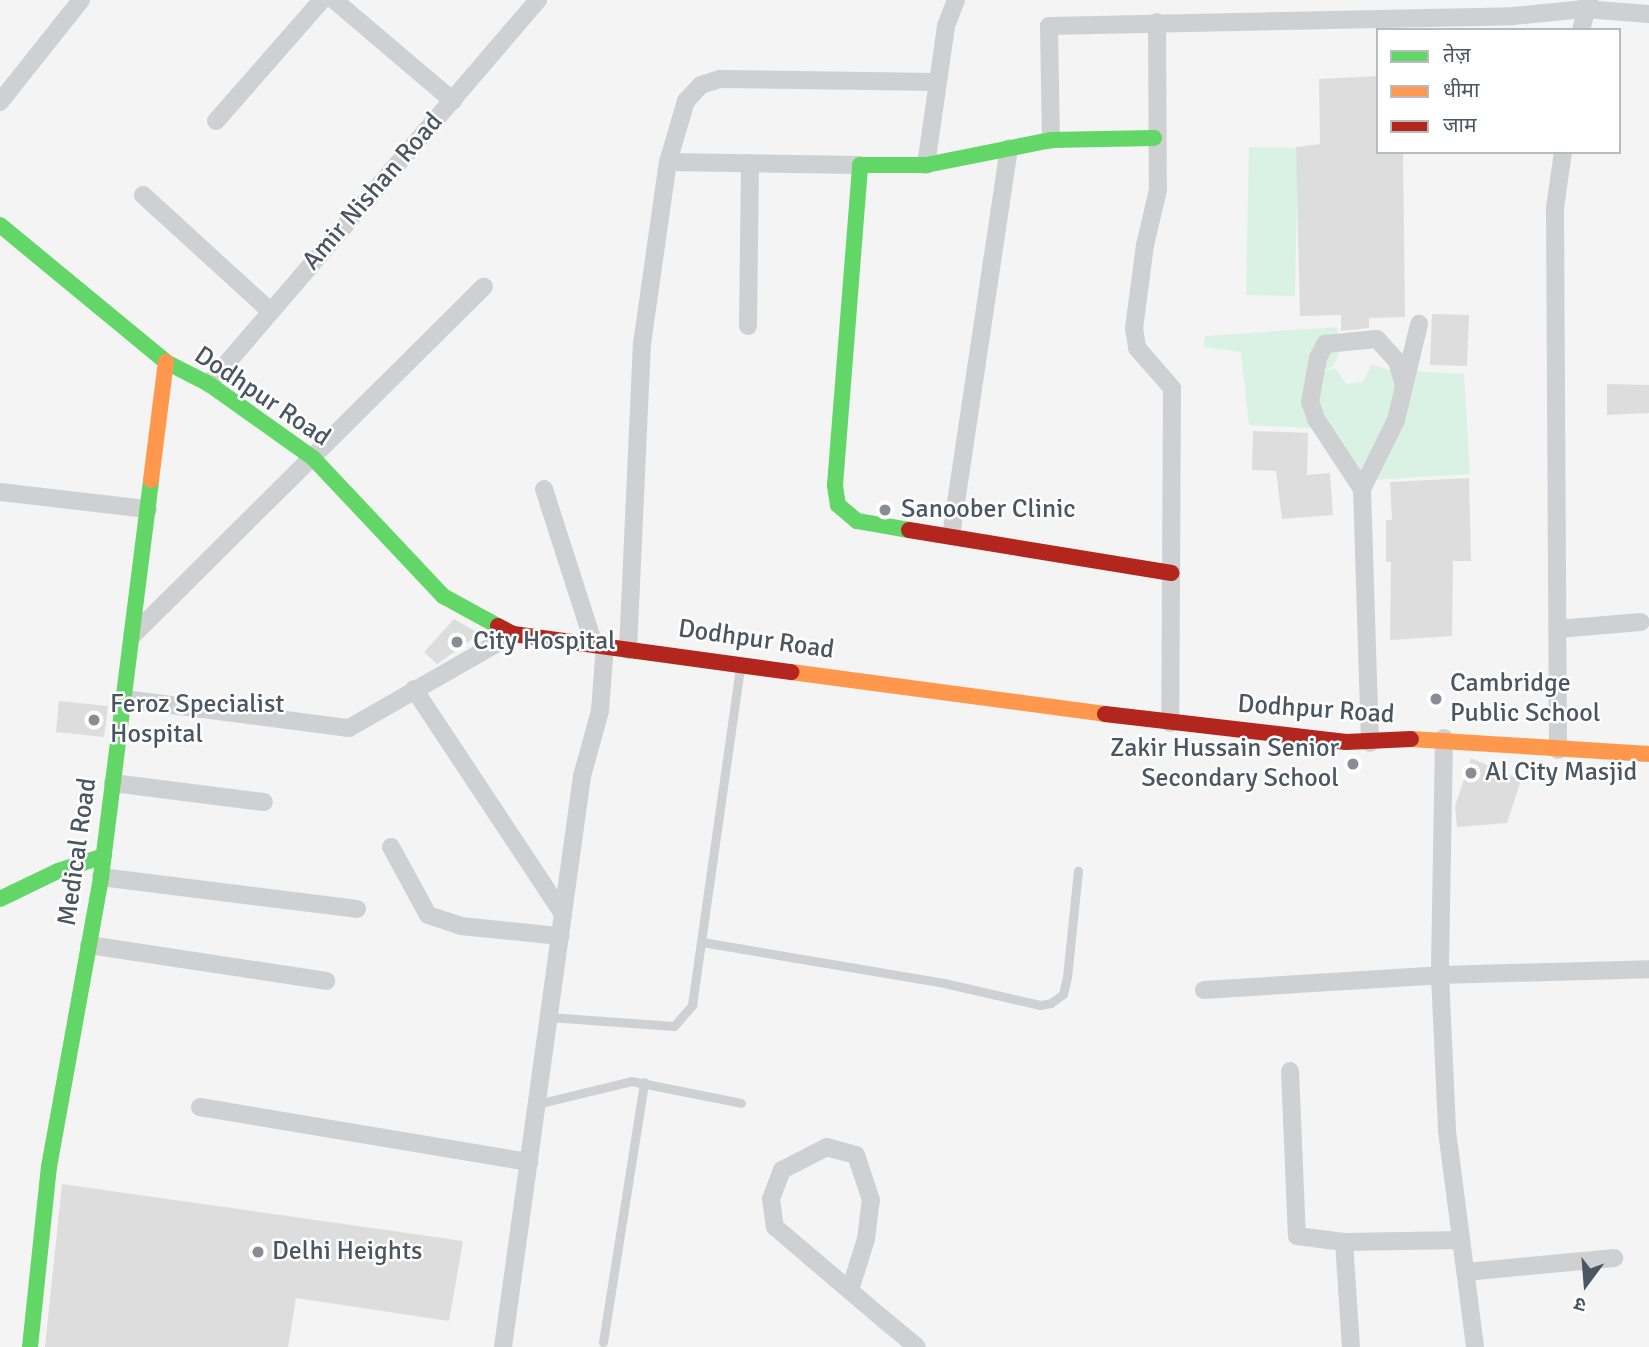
<!DOCTYPE html>
<meta charset="utf-8">
<style>
body{margin:0}
#map{position:relative;width:1649px;height:1347px;overflow:hidden;background:#f4f4f4;font-family:Signika,"Noto Sans Devanagari",sans-serif}
div>[style]{position:absolute}
.green>*{inset:0;background:#d9f2e3}
.building>*{inset:0;background:#ddddde}
.lane>*{height:9px;margin:-4.5px;padding:0 4.5px;transform-origin:4.5px;border-radius:4.5px;background:#ced0d2}
.street>*{height:18px;margin:-9px;padding:0 9px;transform-origin:9px;border-radius:9px;background:#ced0d2}
.fast>*{height:16px;margin:-8px;padding:0 8px;transform-origin:8px;border-radius:8px;background:#63d668}
.slow>*{height:16px;margin:-8px;padding:0 8px;transform-origin:8px;border-radius:8px;background:#ff974d}
.jam>*{height:16px;margin:-8px;padding:0 8px;transform-origin:8px;border-radius:8px;background:#b3261e}
.dots>*{width:19px;height:19px;translate:-50% -50%;box-sizing:border-box;border:4px solid #fff;border-radius:50%}
span{translate:-50% -50%;white-space:nowrap;text-align:center;line-height:1.15;-webkit-text-stroke:5px #fff;paint-order:stroke}
.street-label{font-size:26px;color:#4a5661}
.poi-label{font-size:26px;color:#4a5661}
.left{translate:0 -50%;text-align:left}
.right{translate:-100% -50%;text-align:right}
.legend{position:absolute;left:1376px;top:28px;width:245px;height:126px;box-sizing:border-box;background:#fff;border:2px solid #b7bbc0;margin:0;padding:9px 12px;list-style:none;font-size:21px;color:#4a5661}
.legend li{display:flex;align-items:center;gap:14px;height:35px}
.legend b{width:35px;border:2px solid #b7bbc0}
.north{position:absolute;left:1551px;top:1249px;width:70px;height:70px;-webkit-text-stroke:5px #fff;paint-order:stroke;rotate:196deg;font-size:19px;font-weight:700;line-height:28px;text-align:center;color:#4a5661}
.north::after{content:'';display:block;margin:auto;width:24px;height:32px;background:#4a5661;clip-path:polygon(50% 0,100% 100%,50% 72%,0 100%)}
</style>
<div id="map">
<div class="green">
<i style="clip-path:polygon(1249px 147px,1298px 148px,1295px 296px,1246px 295px)"></i>
<i style="clip-path:polygon(1337px 327px,1339px 352px,1334px 366px,1317px 374px,1335px 368px,1346px 384px,1363px 382px,1372px 364px,1392px 371px,1397px 390px,1391px 414px,1359px 476px,1313px 418px,1310px 428px,1249px 425px,1241px 352px,1204px 347px,1205px 336px)"></i>
<i style="clip-path:polygon(1413px 371px,1464px 374px,1470px 474px,1373px 480px)"></i>
</div>
<div class="building">
<i style="clip-path:polygon(1378px 76px,1378px 152px,1403px 152px,1405px 317px,1369px 318px,1369px 328px,1341px 331px,1341px 315px,1300px 316px,1296px 147px,1320px 144px,1319px 79px)"></i>
<i style="clip-path:polygon(1432px 314px,1469px 315px,1467px 366px,1430px 365px)"></i>
<i style="clip-path:polygon(1607px 384px,1649px 385px,1649px 413px,1607px 415px)"></i>
<i style="clip-path:polygon(1253px 431px,1308px 433px,1307px 475px,1330px 473px,1333px 515px,1282px 519px,1276px 471px,1252px 470px)"></i>
<i style="clip-path:polygon(1469px 478px,1471px 561px,1453px 561px,1452px 636px,1390px 640px,1391px 562px,1386px 562px,1386px 520px,1392px 520px,1390px 482px)"></i>
<i style="clip-path:polygon(454px 619px,480px 634px,437px 664px,424px 652px)"></i>
<i style="clip-path:polygon(59px 701px,108px 706px,104px 737px,56px 732px)"></i>
<i style="clip-path:polygon(1471px 758px,1521px 780px,1507px 823px,1457px 827px,1455px 806px)"></i>
<i style="clip-path:polygon(62px 1184px,463px 1241px,449px 1321px,296px 1298px,288px 1347px,45px 1347px)"></i>
</div>
<div class="lane">
<i style="left:702px;top:942px;width:245px;rotate:9.6deg"></i>
<i style="left:944px;top:983px;width:98px;rotate:12.9deg"></i>
<i style="left:1040px;top:1005px;width:11px;rotate:-10deg"></i>
<i style="left:1051px;top:1003px;width:15px;rotate:-37deg"></i>
<i style="left:1063px;top:994px;width:17px;rotate:-77deg"></i>
<i style="left:1067px;top:977px;width:107px;rotate:-84.1deg"></i>
<i style="left:549px;top:1017px;width:125px;rotate:4.1deg"></i>
<i style="left:674px;top:1026px;width:28px;rotate:-49deg"></i>
<i style="left:692px;top:1005px;width:341px;rotate:-81.9deg"></i>
<i style="left:537px;top:1104px;width:97px;rotate:-13.7deg"></i>
<i style="left:631px;top:1081px;width:112px;rotate:11.3deg"></i>
<i style="left:603px;top:1342px;width:263px;rotate:-81deg"></i>
</div>
<div class="street">
<i style="left:334px;top:0;width:156px;rotate:40.3deg"></i>
<i style="left:1157px;top:22px;width:168px;rotate:89.7deg"></i>
<i style="left:1158px;top:190px;width:57px;rotate:103.3deg"></i>
<i style="left:1145px;top:245px;width:84px;rotate:97.5deg"></i>
<i style="left:1134px;top:328px;width:20px;rotate:81deg"></i>
<i style="left:1137px;top:348px;width:53px;rotate:48.8deg"></i>
<i style="left:1172px;top:388px;width:335px;rotate:90.3deg"></i>
<i style="left:1581px;top:30px;width:31px;rotate:-75deg"></i>
<i style="left:0;top:102px;width:130px;rotate:-51.5deg"></i>
<i style="left:216px;top:121px;width:161px;rotate:-48.8deg"></i>
<i style="left:1051px;top:140px;width:114px;rotate:-91deg"></i>
<i style="left:1049px;top:26px;width:464px;rotate:-1.2deg"></i>
<i style="left:1513px;top:16px;width:71px;rotate:-5.6deg"></i>
<i style="left:1584px;top:9px;width:65px;rotate:4.4deg"></i>
<i style="left:668px;top:162px;width:192px;rotate:0.9deg"></i>
<i style="left:926px;top:165px;width:140px;rotate:-81.8deg"></i>
<i style="left:946px;top:26px;width:28px;rotate:-69deg"></i>
<i style="left:143px;top:195px;width:172px;rotate:42.4deg"></i>
<i style="left:748px;top:326px;width:163px;rotate:-89.3deg"></i>
<i style="left:209px;top:384px;width:506px;rotate:-49.41deg"></i>
<i style="left:544px;top:489px;width:161px;rotate:72.2deg"></i>
<i style="left:1362px;top:489px;width:84px;rotate:-123.3deg"></i>
<i style="left:1316px;top:419px;width:18px;rotate:-109deg"></i>
<i style="left:1310px;top:402px;width:45px;rotate:-79.7deg"></i>
<i style="left:1318px;top:358px;width:16px;rotate:-63deg"></i>
<i style="left:1325px;top:344px;width:52px;rotate:-5.5deg"></i>
<i style="left:1377px;top:339px;width:30px;rotate:48deg"></i>
<i style="left:1397px;top:361px;width:25px;rotate:74deg"></i>
<i style="left:0;top:492px;width:149px;rotate:6.6deg"></i>
<i style="left:951px;top:536px;width:392px;rotate:-81.5deg"></i>
<i style="left:1558px;top:629px;width:83px;rotate:-4.8deg"></i>
<i style="left:132px;top:636px;width:496px;rotate:-44.8deg"></i>
<i style="left:628px;top:650px;width:306px;rotate:-87.4deg"></i>
<i style="left:642px;top:344px;width:184px;rotate:-81.9deg"></i>
<i style="left:668px;top:162px;width:64px;rotate:-73.6deg"></i>
<i style="left:686px;top:101px;width:22px;rotate:-47deg"></i>
<i style="left:701px;top:85px;width:20px;rotate:-18deg"></i>
<i style="left:720px;top:79px;width:216px;rotate:0.8deg"></i>
<i style="left:414px;top:689px;width:270px;rotate:56.5deg"></i>
<i style="left:125px;top:699px;width:226px;rotate:7.4deg"></i>
<i style="left:349px;top:728px;width:189px;rotate:-29.8deg"></i>
<i style="left:1444px;top:738px;width:237px;rotate:91deg"></i>
<i style="left:1440px;top:975px;width:156px;rotate:87.4deg"></i>
<i style="left:1447px;top:1131px;width:218px;rotate:82.6deg"></i>
<i style="left:1370px;top:743px;width:254px;rotate:-91.8deg"></i>
<i style="left:1362px;top:489px;width:77px;rotate:-63.8deg"></i>
<i style="left:1396px;top:420px;width:99px;rotate:-76.5deg"></i>
<i style="left:1558px;top:750px;width:542px;rotate:-90.32deg"></i>
<i style="left:1555px;top:208px;width:57px;rotate:-81.9deg"></i>
<i style="left:113px;top:783px;width:152px;rotate:7.2deg"></i>
<i style="left:391px;top:847px;width:77px;rotate:61.4deg"></i>
<i style="left:428px;top:915px;width:35px;rotate:18deg"></i>
<i style="left:461px;top:926px;width:100px;rotate:5.8deg"></i>
<i style="left:101px;top:877px;width:258px;rotate:7.1deg"></i>
<i style="left:89px;top:945px;width:240px;rotate:8.6deg"></i>
<i style="left:1204px;top:990px;width:236px;rotate:-3.6deg"></i>
<i style="left:1440px;top:975px;width:209px;rotate:-1.6deg"></i>
<i style="left:1290px;top:1071px;width:165px;rotate:87.6deg"></i>
<i style="left:1297px;top:1236px;width:47px;rotate:7.3deg"></i>
<i style="left:1344px;top:1242px;width:117px;rotate:-1deg"></i>
<i style="left:200px;top:1107px;width:334px;rotate:9.5deg"></i>
<i style="left:1344px;top:1242px;width:105px;rotate:86.2deg"></i>
<i style="left:1466px;top:1272px;width:149px;rotate:-5.4deg"></i>
<i style="left:850px;top:1290px;width:53px;rotate:-72.6deg"></i>
<i style="left:866px;top:1239px;width:39px;rotate:-83deg"></i>
<i style="left:871px;top:1200px;width:47px;rotate:-108.4deg"></i>
<i style="left:856px;top:1155px;width:30px;rotate:-165deg"></i>
<i style="left:827px;top:1147px;width:51px;rotate:152.9deg"></i>
<i style="left:782px;top:1170px;width:31px;rotate:111deg"></i>
<i style="left:771px;top:1199px;width:28px;rotate:82deg"></i>
<i style="left:775px;top:1227px;width:140px;rotate:40.4deg"></i>
<i style="left:882px;top:1318px;width:45px;rotate:39.6deg"></i>
<i style="left:503px;top:1347px;width:576px;rotate:-82.12deg"></i>
<i style="left:582px;top:776px;width:67px;rotate:-74.5deg"></i>
<i style="left:600px;top:711px;width:67px;rotate:-85.7deg"></i>
</div>
<div class="fast">
<i style="left:0;top:225px;width:215px;rotate:39.5deg"></i>
<i style="left:166px;top:362px;width:48px;rotate:27.1deg"></i>
<i style="left:209px;top:384px;width:128px;rotate:35.4deg"></i>
<i style="left:313px;top:458px;width:190px;rotate:46.7deg"></i>
<i style="left:443px;top:596px;width:63px;rotate:28.6deg"></i>
<i style="left:909px;top:530px;width:53px;rotate:-170.2deg"></i>
<i style="left:857px;top:521px;width:25px;rotate:-140deg"></i>
<i style="left:838px;top:505px;width:20px;rotate:-99deg"></i>
<i style="left:835px;top:485px;width:321px;rotate:-85.5deg"></i>
<i style="left:860px;top:165px;width:66px"></i>
<i style="left:926px;top:165px;width:127px;rotate:-11.3deg"></i>
<i style="left:1051px;top:140px;width:103px;rotate:-1.1deg"></i>
<i style="left:0;top:899px;width:64px;rotate:-25.8deg"></i>
<i style="left:58px;top:871px;width:48px;rotate:-18.1deg"></i>
<i style="left:30px;top:1347px;width:181px;rotate:-84deg"></i>
<i style="left:49px;top:1167px;width:295px;rotate:-79.8deg"></i>
<i style="left:101px;top:877px;width:400px;rotate:-82.8deg"></i>
</div>
<div class="slow">
<i style="left:151px;top:480px;width:119px;rotate:-82.8deg"></i>
<i style="left:791px;top:672px;width:317px;rotate:7.6deg"></i>
<i style="left:1411px;top:739px;width:238px;rotate:3.6deg"></i>
</div>
<div class="jam">
<i style="left:909px;top:530px;width:266px;rotate:9.3deg"></i>
<i style="left:498px;top:626px;width:17px;rotate:28deg"></i>
<i style="left:513px;top:634px;width:281px;rotate:7.8deg"></i>
<i style="left:1105px;top:714px;width:243px;rotate:6.6deg"></i>
<i style="left:1346px;top:742px;width:65px;rotate:-2.6deg"></i>
</div>
<div class="dots">
<i style="left:885px;top:510px;background:#868d94"></i>
<i style="left:457px;top:642px;background:#868d94"></i>
<i style="left:1436px;top:699px;background:#868d94"></i>
<i style="left:94px;top:720px;background:#868d94"></i>
<i style="left:1353px;top:764px;background:#868d94"></i>
<i style="left:1471px;top:773px;background:#868d94"></i>
<i style="left:258px;top:1252px;background:#868d94"></i>
</div>
<div class="street-label">
<span style="left:373px;top:192px;rotate:-49deg">Amir Nishan Road</span>
<span style="left:262px;top:397px;rotate:34deg">Dodhpur Road</span>
<span style="left:756px;top:640px;rotate:8deg">Dodhpur Road</span>
<span style="left:1316px;top:710px;rotate:4deg">Dodhpur Road</span>
<span style="left:78px;top:852px;rotate:-82deg">Medical Road</span>
</div>
<div class="poi-label">
<span class="left" style="left:901px;top:510px">Sanoober Clinic</span>
<span class="left" style="left:473px;top:642px">City Hospital</span>
<span class="left" style="left:1450px;top:699px">Cambridge<br>Public School</span>
<span class="left" style="left:110px;top:720px">Feroz Specialist<br>Hospital</span>
<span class="right" style="left:1339px;top:764px">Zakir Hussain Senior<br>Secondary School</span>
<span class="left" style="left:1485px;top:773px">Al City Masjid</span>
<span class="left" style="left:272px;top:1252px">Delhi Heights</span>
</div>
<ul class="legend">
<li><b style="height:9px;background:#63d668"></b>तेज़</li>
<li><b style="height:9px;background:#ff974d"></b>धीमा</li>
<li><b style="height:9px;background:#b3261e"></b>जाम</li>
</ul>
<div class="north">उ</div>
</div>
